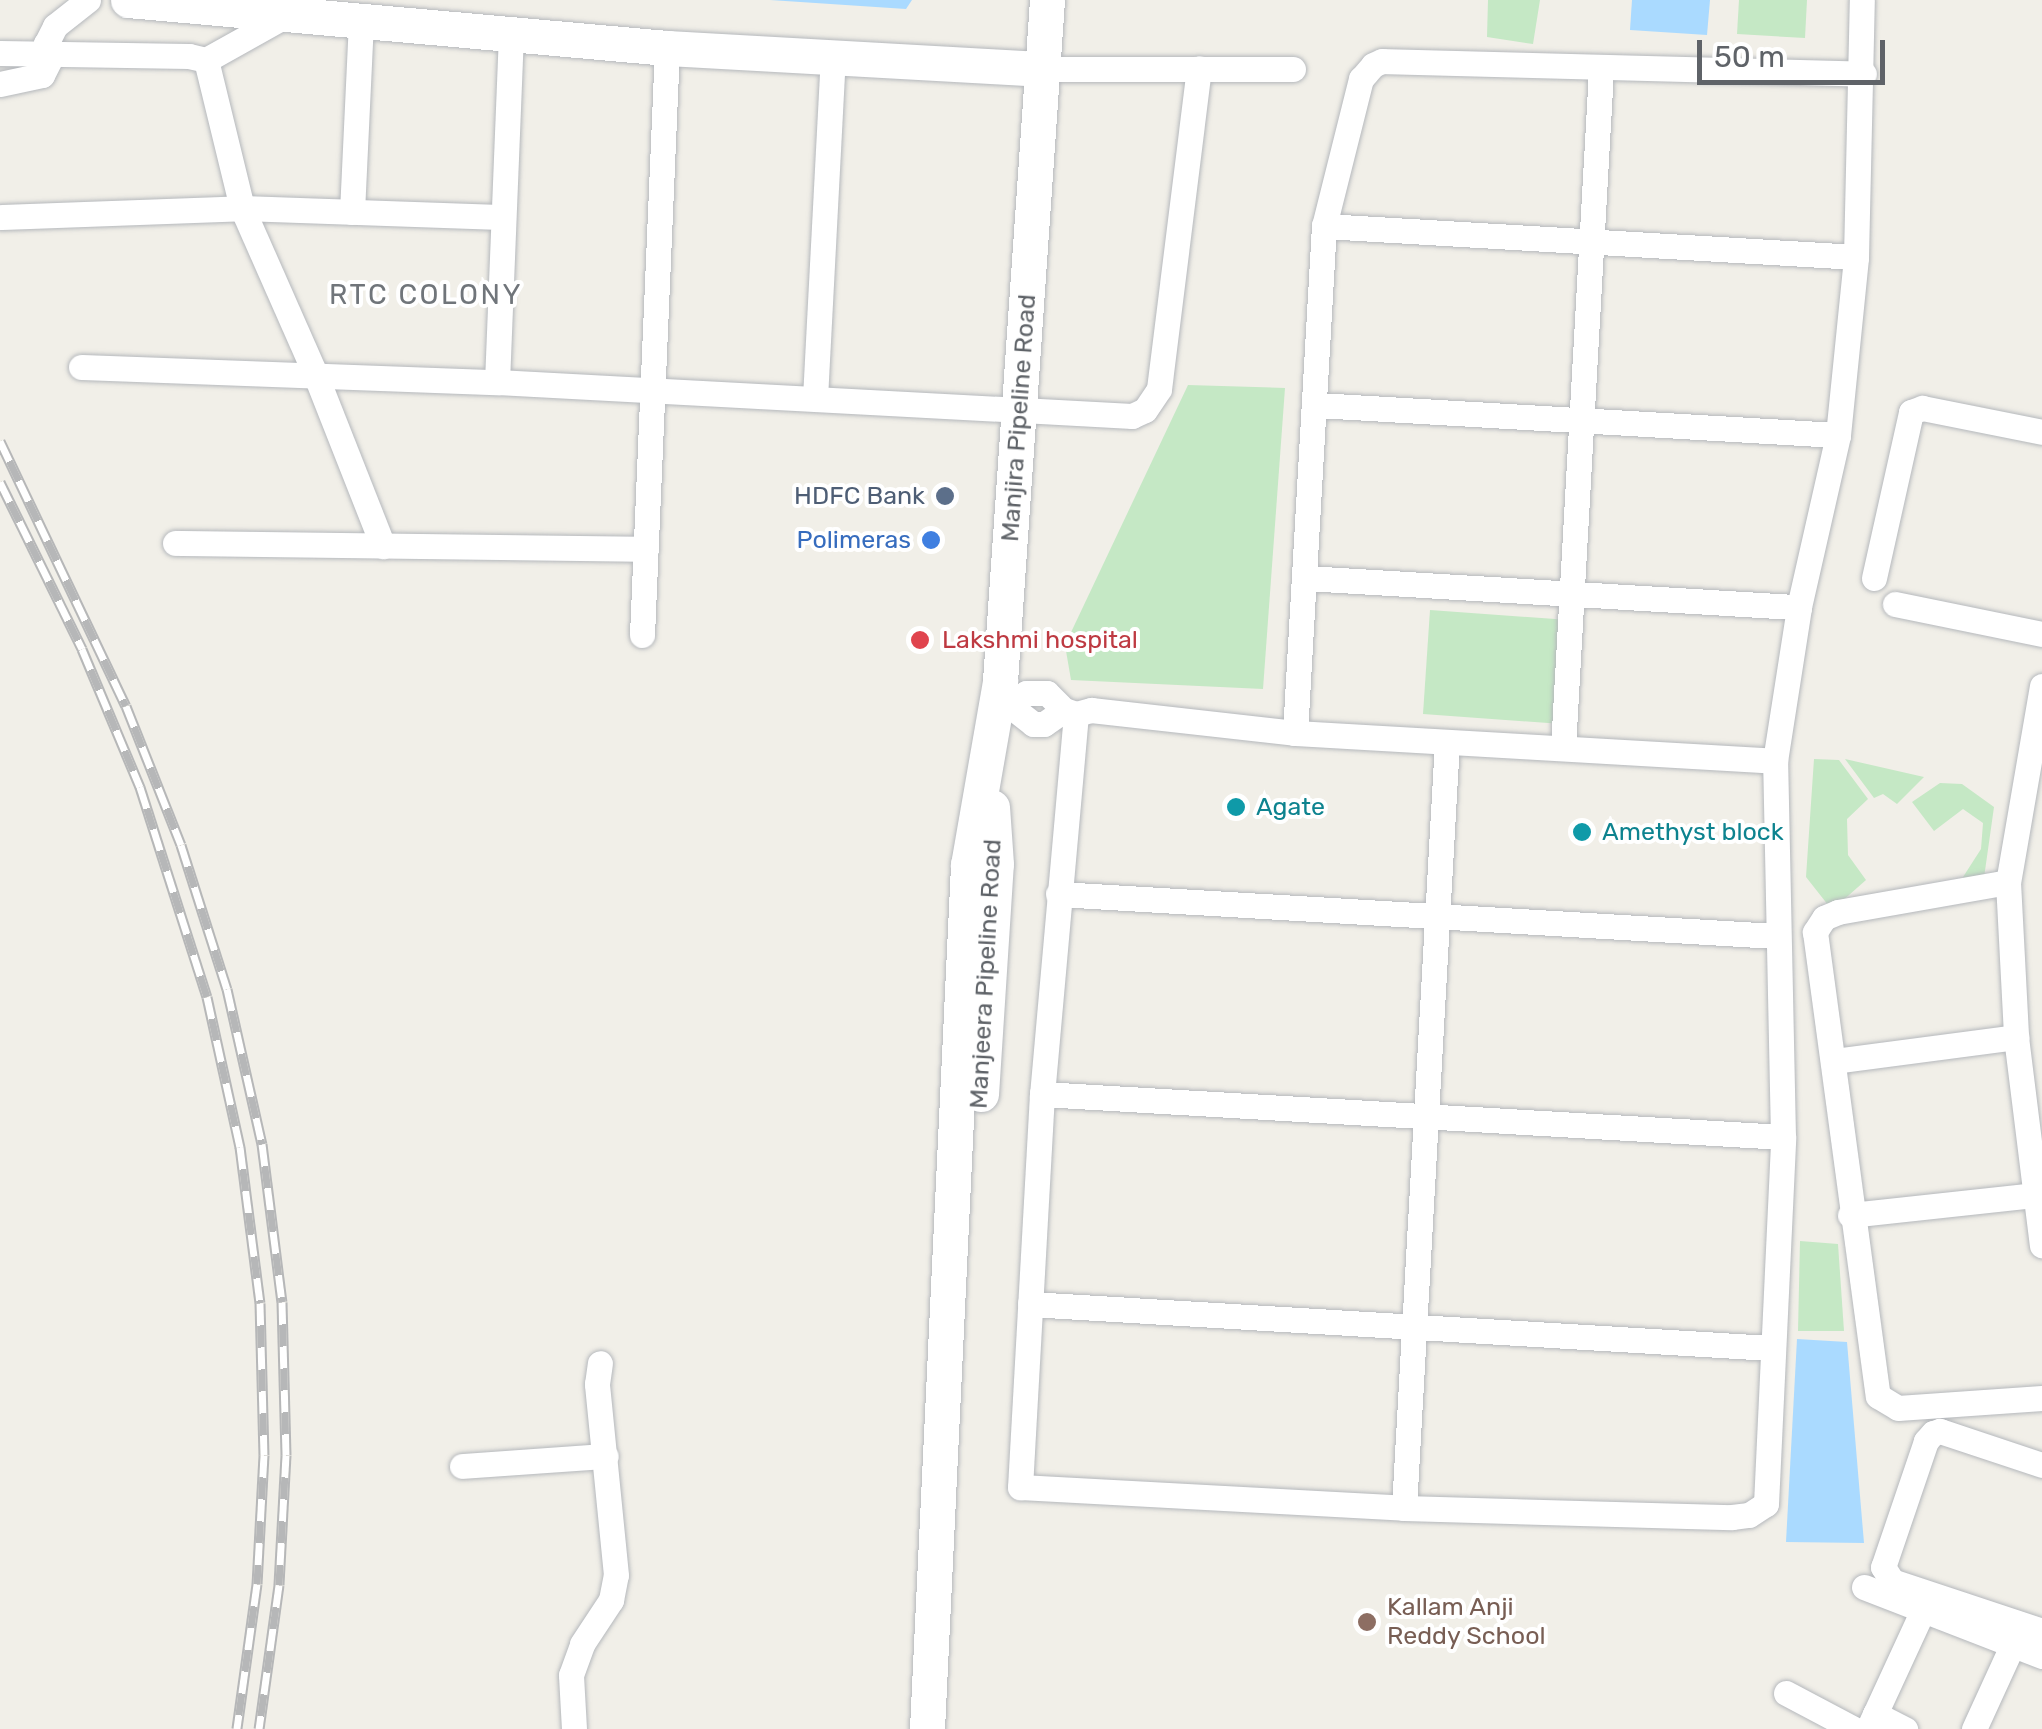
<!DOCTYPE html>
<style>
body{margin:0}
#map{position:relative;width:2042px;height:1729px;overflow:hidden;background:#f1efe8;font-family:Rubik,sans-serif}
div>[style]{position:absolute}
.green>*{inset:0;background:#c5e8c5}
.water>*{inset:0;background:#aadaff}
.roads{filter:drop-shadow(0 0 2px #b5b8bc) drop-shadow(0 0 2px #b5b8bc)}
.street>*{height:25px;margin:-12.5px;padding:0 12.5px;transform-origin:12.5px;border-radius:12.5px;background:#fff}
.secondary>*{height:35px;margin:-17.5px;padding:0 17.5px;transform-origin:17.5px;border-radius:17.5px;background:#fff}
.rail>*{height:11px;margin-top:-5.5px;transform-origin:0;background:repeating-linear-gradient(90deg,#fff 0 22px,#b6b7b8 0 44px);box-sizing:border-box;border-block:2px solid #b6b7b8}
.dots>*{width:28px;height:28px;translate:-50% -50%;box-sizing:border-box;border:5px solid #fff;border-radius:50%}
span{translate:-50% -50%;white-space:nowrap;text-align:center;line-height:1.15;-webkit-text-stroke:8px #fff;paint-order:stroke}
.street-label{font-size:25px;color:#5f6368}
.service-label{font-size:25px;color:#4e5e75}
.right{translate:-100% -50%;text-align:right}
.shop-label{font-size:25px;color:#366cbe}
.health-label{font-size:25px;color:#be3a42}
.left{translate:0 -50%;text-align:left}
.culture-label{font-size:25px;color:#0d838f}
.education-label{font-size:25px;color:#785e54}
.neighbourhood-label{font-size:28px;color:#70757a;letter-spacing:2.5px}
.scale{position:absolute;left:1697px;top:40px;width:188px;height:45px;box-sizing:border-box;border:5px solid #5f6368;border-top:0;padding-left:12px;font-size:30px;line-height:35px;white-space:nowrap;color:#5f6368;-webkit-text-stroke:8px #fff;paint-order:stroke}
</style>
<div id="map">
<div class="green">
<i style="clip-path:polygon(1488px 0,1540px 0,1533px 44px,1487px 37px)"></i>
<i style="clip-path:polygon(1739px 0,1807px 0,1805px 38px,1737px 34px)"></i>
<i style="clip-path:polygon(1188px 385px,1285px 388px,1263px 689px,1071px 680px,1065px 645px)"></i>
<i style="clip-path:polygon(1430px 610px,1569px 620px,1562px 724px,1423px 714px)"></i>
<i style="clip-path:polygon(1814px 759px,1839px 760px,1868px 799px,1847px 819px,1848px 855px,1866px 880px,1832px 910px,1806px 877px)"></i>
<i style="clip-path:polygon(1845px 759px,1924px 777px,1897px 804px,1883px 794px,1874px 798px)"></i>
<i style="clip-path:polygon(1940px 783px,1962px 784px,1994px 807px,1982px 892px,1962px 893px,1963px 877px,1981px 849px,1983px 823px,1963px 809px,1934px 831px,1912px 802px)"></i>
<i style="clip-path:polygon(1800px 1241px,1838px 1244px,1844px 1331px,1798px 1331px)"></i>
</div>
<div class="water">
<i style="clip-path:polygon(770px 0,912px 0,906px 9px)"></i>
<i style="clip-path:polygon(1632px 0,1710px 0,1707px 35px,1630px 30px)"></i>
<i style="clip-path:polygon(1797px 1339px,1847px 1342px,1864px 1543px,1786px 1542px)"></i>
</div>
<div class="roads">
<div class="street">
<i style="left:0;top:53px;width:189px;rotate:0.9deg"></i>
<i style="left:189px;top:56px;width:17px;rotate:13deg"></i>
<i style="left:206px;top:60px;width:152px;rotate:76.3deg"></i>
<i style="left:242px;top:208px;width:184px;rotate:66.2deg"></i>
<i style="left:316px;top:376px;width:183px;rotate:68.5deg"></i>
<i style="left:206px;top:60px;width:88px;rotate:-29.2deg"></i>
<i style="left:1040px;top:69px;width:253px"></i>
<i style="left:0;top:84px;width:43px;rotate:-12.1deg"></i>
<i style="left:42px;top:75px;width:22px;rotate:-63deg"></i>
<i style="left:52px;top:55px;width:13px;rotate:-119deg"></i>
<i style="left:46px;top:44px;width:20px;rotate:-63deg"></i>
<i style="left:55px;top:26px;width:42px;rotate:-38.2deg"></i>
<i style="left:352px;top:212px;width:190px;rotate:-87.3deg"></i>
<i style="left:2px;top:217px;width:240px;rotate:-2.1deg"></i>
<i style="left:242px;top:208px;width:261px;rotate:2deg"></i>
<i style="left:1324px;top:226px;width:533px;rotate:3.33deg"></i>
<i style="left:81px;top:367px;width:416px;rotate:2.1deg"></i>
<i style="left:497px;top:382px;width:636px;rotate:3.06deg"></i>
<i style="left:1132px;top:416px;width:14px;rotate:-25deg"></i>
<i style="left:1145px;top:410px;width:25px;rotate:-56deg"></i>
<i style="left:1159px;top:389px;width:323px;rotate:-82.9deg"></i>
<i style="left:497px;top:382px;width:348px;rotate:-87.7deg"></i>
<i style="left:815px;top:398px;width:341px;rotate:-87deg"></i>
<i style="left:1317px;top:405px;width:522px;rotate:3.3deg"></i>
<i style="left:175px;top:543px;width:471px;rotate:0.7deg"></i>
<i style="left:1306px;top:578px;width:494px;rotate:3.4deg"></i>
<i style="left:1874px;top:578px;width:170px;rotate:-77.4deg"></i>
<i style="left:1911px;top:412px;width:12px;rotate:-20deg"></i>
<i style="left:1922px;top:408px;width:122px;rotate:11.3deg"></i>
<i style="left:1895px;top:604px;width:150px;rotate:11.5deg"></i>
<i style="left:642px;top:635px;width:588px;rotate:-87.56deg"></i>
<i style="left:2042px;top:686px;width:199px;rotate:99.8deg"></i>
<i style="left:2008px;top:882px;width:155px;rotate:87deg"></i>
<i style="left:2016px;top:1037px;width:210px;rotate:82.9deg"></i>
<i style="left:997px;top:704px;width:12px;rotate:5deg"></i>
<i style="left:1009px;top:705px;width:21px;rotate:-35deg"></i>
<i style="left:1026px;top:693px;width:21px"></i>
<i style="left:1047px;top:693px;width:24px;rotate:45deg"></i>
<i style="left:1064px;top:710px;width:13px;rotate:18deg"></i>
<i style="left:1076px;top:714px;width:16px;rotate:-15deg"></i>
<i style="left:1091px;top:710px;width:205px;rotate:6.4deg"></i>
<i style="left:1295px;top:733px;width:481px;rotate:3.3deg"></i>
<i style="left:1009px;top:705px;width:31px;rotate:38deg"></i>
<i style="left:1033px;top:724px;width:11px"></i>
<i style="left:1044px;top:724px;width:24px;rotate:-35deg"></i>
<i style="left:1076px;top:714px;width:382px;rotate:95.1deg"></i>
<i style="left:1042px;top:1094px;width:394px;rotate:93.2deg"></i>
<i style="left:1020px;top:1487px;width:385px;rotate:3.1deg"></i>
<i style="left:1404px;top:1508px;width:328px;rotate:1.6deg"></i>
<i style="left:1732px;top:1517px;width:17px;rotate:-7deg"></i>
<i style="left:1749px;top:1515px;width:20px;rotate:-33deg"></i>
<i style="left:1766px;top:1504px;width:367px;rotate:-87.3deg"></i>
<i style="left:1783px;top:1137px;width:376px;rotate:-91.2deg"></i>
<i style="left:1775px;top:761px;width:156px;rotate:-81.1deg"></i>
<i style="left:1799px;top:607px;width:176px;rotate:-77.2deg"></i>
<i style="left:1838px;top:435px;width:179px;rotate:-84.2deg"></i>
<i style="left:1856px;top:257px;width:257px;rotate:-88.7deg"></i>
<i style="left:1295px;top:733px;width:508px;rotate:-86.73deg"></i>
<i style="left:1324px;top:226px;width:152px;rotate:-75.9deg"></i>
<i style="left:1361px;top:79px;width:18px;rotate:-49deg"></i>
<i style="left:1373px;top:65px;width:10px;rotate:-24deg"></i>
<i style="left:1382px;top:61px;width:482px;rotate:1.5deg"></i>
<i style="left:1563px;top:748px;width:679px;rotate:-86.79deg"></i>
<i style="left:2008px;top:882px;width:173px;rotate:170deg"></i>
<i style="left:1838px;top:912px;width:15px;rotate:157deg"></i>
<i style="left:1824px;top:918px;width:17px;rotate:123deg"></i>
<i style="left:1815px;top:932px;width:468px;rotate:82.3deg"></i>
<i style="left:1878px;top:1396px;width:23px;rotate:31deg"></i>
<i style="left:1898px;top:1408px;width:144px;rotate:-4deg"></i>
<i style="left:1058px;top:894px;width:719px;rotate:3.35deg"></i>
<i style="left:1834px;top:1061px;width:184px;rotate:-7.5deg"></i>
<i style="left:1042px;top:1094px;width:742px;rotate:3.32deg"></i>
<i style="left:1850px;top:1215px;width:186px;rotate:-6.2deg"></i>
<i style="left:1030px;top:1304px;width:742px;rotate:3.4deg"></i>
<i style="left:2042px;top:1465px;width:108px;rotate:-161.6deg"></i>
<i style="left:1940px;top:1431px;width:7px;rotate:164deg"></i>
<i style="left:1933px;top:1433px;width:11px;rotate:131deg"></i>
<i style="left:1926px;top:1441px;width:133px;rotate:108.8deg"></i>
<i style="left:1883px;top:1567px;width:17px;rotate:57deg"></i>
<i style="left:1892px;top:1581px;width:158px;rotate:18.4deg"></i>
<i style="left:462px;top:1466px;width:144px;rotate:-4deg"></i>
<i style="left:1404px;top:1508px;width:767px;rotate:-86.79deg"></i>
<i style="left:1864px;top:1587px;width:191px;rotate:21.2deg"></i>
<i style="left:1786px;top:1693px;width:77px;rotate:27.9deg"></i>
<i style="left:1875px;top:1714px;width:115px;rotate:-65.2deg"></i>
<i style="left:574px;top:1729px;width:54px;rotate:-93.2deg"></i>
<i style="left:571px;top:1675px;width:33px;rotate:-70deg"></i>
<i style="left:582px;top:1644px;width:53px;rotate:-56.6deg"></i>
<i style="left:611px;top:1600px;width:25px;rotate:-79deg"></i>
<i style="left:616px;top:1575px;width:192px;rotate:-95.7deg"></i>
<i style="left:597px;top:1384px;width:21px;rotate:-82deg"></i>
<i style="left:1868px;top:1729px;width:17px;rotate:-65deg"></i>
<i style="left:1875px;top:1714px;width:34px;rotate:27deg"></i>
<i style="left:1974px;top:1729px;width:94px;rotate:-65.4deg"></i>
</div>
<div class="secondary">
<i style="left:128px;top:0;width:541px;rotate:5.09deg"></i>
<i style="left:667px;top:48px;width:374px;rotate:3.2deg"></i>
<i style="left:981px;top:1094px;width:230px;rotate:-86.3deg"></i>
<i style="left:996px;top:864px;width:57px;rotate:-94deg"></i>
<i style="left:927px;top:1729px;width:865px;rotate:-87.28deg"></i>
<i style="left:968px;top:865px;width:187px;rotate:-80.1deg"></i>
<i style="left:1000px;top:681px;width:683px;rotate:-86.05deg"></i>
</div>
</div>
<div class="rail">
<i style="left:0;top:441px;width:293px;rotate:64.6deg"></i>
<i style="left:126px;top:706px;width:149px;rotate:68.4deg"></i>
<i style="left:181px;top:845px;width:151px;rotate:72.3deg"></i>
<i style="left:227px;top:989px;width:159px;rotate:77.3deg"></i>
<i style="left:262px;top:1144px;width:159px;rotate:82.8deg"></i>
<i style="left:282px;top:1302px;width:153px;rotate:88.5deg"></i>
<i style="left:286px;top:1455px;width:130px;rotate:93.1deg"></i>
<i style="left:279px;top:1585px;width:145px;rotate:97.9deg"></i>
<i style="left:0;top:482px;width:186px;rotate:63.8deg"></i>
<i style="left:82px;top:649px;width:150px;rotate:67.2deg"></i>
<i style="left:140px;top:787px;width:220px;rotate:72.3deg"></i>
<i style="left:207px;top:997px;width:154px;rotate:77.6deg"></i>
<i style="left:240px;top:1147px;width:157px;rotate:82.7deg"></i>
<i style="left:260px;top:1303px;width:152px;rotate:88.5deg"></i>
<i style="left:264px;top:1455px;width:129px;rotate:93.1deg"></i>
<i style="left:257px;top:1584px;width:146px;rotate:97.9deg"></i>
</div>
<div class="dots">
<i style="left:945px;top:496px;background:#5c6f8a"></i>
<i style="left:931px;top:540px;background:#3f7fe0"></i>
<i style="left:920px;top:640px;background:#e0444e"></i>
<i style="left:1236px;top:807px;background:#0f9aa8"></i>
<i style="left:1582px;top:832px;background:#0f9aa8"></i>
<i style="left:1367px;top:1622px;background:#8d6e63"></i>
</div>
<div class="street-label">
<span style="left:1019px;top:418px;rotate:-86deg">Manjira Pipeline Road</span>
<span style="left:986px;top:974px;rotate:-87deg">Manjeera Pipeline Road</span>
</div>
<div class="service-label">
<span class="right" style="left:925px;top:496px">HDFC Bank</span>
</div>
<div class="shop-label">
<span class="right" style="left:911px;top:540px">Polimeras</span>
</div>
<div class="health-label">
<span class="left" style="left:942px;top:640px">Lakshmi hospital</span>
</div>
<div class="culture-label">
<span class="left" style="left:1256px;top:807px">Agate</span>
<span class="left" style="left:1602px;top:832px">Amethyst block</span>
</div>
<div class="education-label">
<span class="left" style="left:1387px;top:1622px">Kallam Anji<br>Reddy School</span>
</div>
<div class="neighbourhood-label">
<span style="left:426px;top:295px">RTC COLONY</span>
</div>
<div class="scale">50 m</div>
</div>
